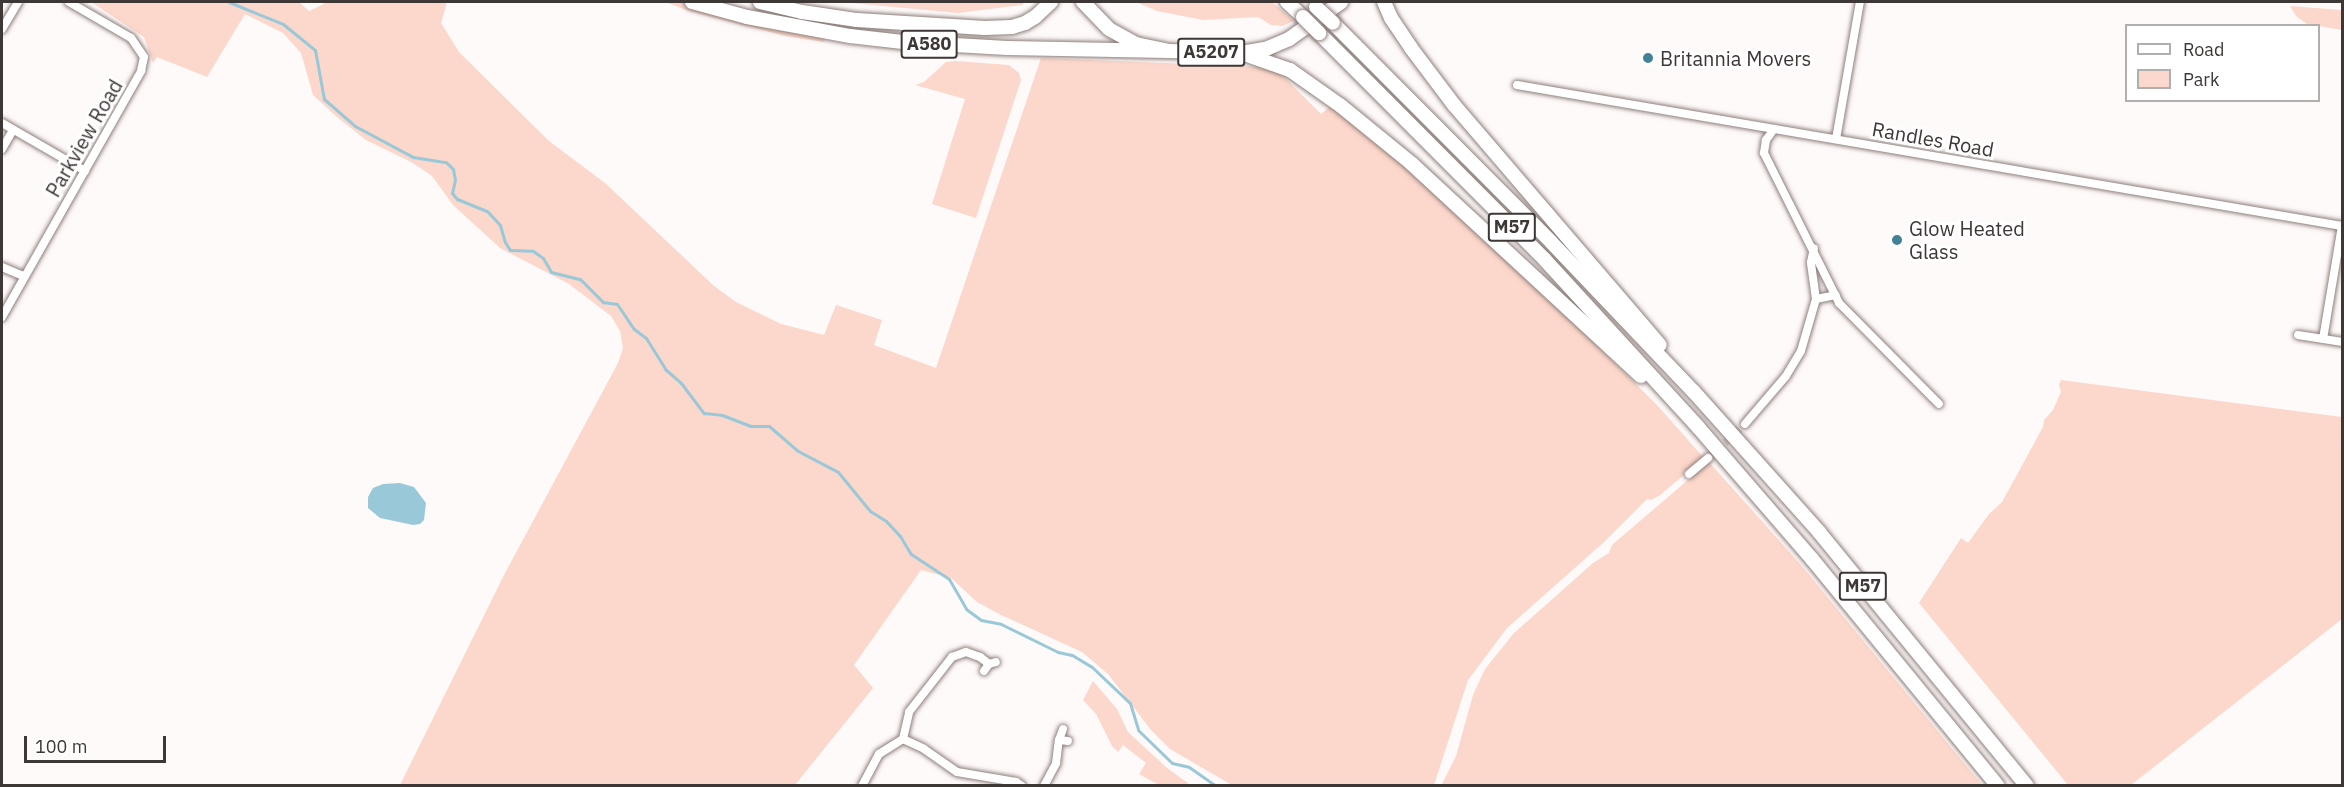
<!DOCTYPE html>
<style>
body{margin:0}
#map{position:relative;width:2344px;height:787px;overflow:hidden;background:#fefaf9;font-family:"IBM Plex Sans",sans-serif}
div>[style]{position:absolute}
.green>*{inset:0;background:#fcd7cb}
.water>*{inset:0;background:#99c8d8}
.stream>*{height:3px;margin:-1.5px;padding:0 1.5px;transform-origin:1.5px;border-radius:1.5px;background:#99c8d8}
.street-tunnel>*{height:8px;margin-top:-4px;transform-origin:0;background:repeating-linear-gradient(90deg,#d7d3d2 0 8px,transparent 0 12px)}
.roads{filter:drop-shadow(0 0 2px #8d7f7b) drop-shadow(0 0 2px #8d7f7b)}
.street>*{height:8px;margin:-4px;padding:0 4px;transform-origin:4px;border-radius:4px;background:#fff}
.highway>*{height:14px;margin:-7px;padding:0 7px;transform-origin:7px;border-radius:7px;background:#fff}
.bridges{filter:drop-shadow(0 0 2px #8d7f7b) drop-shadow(0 0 2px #8d7f7b)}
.highway-bridge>*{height:14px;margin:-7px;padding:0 7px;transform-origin:7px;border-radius:7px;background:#fff}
.dots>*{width:16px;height:16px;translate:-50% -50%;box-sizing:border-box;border:3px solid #fff;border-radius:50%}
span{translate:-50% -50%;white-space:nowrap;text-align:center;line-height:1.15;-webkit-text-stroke:6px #fff;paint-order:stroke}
.shield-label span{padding:2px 4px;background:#fff;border:2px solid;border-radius:4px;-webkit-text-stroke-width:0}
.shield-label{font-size:18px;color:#3d3735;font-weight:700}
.poi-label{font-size:20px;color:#3d3735}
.left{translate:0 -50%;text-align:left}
.street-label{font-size:20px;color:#3d3735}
.frame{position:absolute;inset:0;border:3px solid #3d3735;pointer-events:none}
.legend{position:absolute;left:2125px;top:24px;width:195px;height:78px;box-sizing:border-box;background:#fff;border:2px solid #b1afae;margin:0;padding:8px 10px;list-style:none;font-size:18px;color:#3d3735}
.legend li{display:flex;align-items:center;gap:12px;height:30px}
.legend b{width:30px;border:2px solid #b1afae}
.scale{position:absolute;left:24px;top:736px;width:142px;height:27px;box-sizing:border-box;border:3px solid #3d3735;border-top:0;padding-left:8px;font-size:18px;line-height:21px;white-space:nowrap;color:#3d3735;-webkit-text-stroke:4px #fff;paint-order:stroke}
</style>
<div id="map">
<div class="green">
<i style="clip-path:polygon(91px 2px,299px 2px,309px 11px,324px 4px,323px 2px,447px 2px,441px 23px,459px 52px,549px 141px,605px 183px,714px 286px,736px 302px,781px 324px,824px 335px,836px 305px,882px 320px,874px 345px,936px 368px,1041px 58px,1263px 67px,1280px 73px,1321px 114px,1333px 104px,1386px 149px,1559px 308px,1657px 405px,1704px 458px,1660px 495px,1651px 500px,1647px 499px,1604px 542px,1507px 628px,1468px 680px,1434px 785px,1230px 784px,1170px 749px,1151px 730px,1108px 674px,1082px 652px,1001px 615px,977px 602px,951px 578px,921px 570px,854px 665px,873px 688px,795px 785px,400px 785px,504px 575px,618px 363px,623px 348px,620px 331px,611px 316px,569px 284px,500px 248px,453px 205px,432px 176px,413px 163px,366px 140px,337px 117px,313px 95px,301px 53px,283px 33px,245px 14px,207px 77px,157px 57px,153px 63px,144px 37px)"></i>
<i style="clip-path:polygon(665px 2px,684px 2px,824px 36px,825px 39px,824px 42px,785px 36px,689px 11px)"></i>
<i style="clip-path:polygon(841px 2px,1025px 2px,1022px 5px,958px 13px)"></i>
<i style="clip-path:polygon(1136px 2px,1272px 2px,1294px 21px,1282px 26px,1271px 25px,1258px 17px,1203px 20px,1157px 11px)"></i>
<i style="clip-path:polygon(2290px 6px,2342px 10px,2342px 30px,2307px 24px,2296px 16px)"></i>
<i style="clip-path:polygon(956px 61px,1009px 65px,1019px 73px,1021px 80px,976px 218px,932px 204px,965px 99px,915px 85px,924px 82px,946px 62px)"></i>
<i style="clip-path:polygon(2061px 380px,2342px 417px,2342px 440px,2340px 446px,2342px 444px,2342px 619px,2131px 785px,2068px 785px,1919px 603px,1961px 538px,1968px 543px,1989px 514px,2002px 502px,2043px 427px,2044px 420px,2053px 410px,2061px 392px,2059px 385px)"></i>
<i style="clip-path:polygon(1709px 462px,1801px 565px,1982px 785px,1441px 786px,1456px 756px,1473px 695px,1485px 669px,1514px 633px,1593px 563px,1609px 553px,1612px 545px)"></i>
<i style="clip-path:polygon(1093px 681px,1117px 709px,1128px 732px,1167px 768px,1188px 783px,1185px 785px,1159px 785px,1139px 774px,1146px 763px,1123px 745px,1118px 752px,1112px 746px,1096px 714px,1083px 700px)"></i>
</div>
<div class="water">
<i style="clip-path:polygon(400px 483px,414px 487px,426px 503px,424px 520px,420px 524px,413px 525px,380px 518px,368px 508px,368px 497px,373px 488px,383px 484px)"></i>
</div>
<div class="stream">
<i style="left:229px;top:2px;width:58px;rotate:22.2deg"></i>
<i style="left:283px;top:24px;width:41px;rotate:39.1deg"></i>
<i style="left:315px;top:50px;width:50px;rotate:79.6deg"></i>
<i style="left:324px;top:99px;width:41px;rotate:41.1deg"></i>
<i style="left:355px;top:126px;width:66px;rotate:28.1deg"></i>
<i style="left:413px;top:157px;width:33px;rotate:9deg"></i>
<i style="left:446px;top:162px;width:10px;rotate:45deg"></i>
<i style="left:453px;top:169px;width:11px;rotate:80deg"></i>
<i style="left:455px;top:180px;width:13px;rotate:103deg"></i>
<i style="left:452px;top:193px;width:8px;rotate:50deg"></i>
<i style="left:457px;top:199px;width:32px;rotate:22deg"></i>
<i style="left:487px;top:211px;width:19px;rotate:47deg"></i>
<i style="left:500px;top:225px;width:18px;rotate:74deg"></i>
<i style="left:505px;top:242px;width:9px;rotate:58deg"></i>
<i style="left:510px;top:250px;width:23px;rotate:2deg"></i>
<i style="left:533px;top:251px;width:12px;rotate:35deg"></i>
<i style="left:543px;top:258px;width:16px;rotate:60deg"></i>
<i style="left:551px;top:272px;width:30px;rotate:14deg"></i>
<i style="left:580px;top:279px;width:33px;rotate:45deg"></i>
<i style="left:603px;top:302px;width:14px;rotate:8deg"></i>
<i style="left:617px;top:304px;width:30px;rotate:56deg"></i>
<i style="left:634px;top:329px;width:15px;rotate:37deg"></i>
<i style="left:646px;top:338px;width:36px;rotate:58deg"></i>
<i style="left:665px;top:369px;width:21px;rotate:41deg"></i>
<i style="left:681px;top:383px;width:38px;rotate:53deg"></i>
<i style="left:704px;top:413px;width:18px;rotate:6deg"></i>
<i style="left:722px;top:415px;width:30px;rotate:21deg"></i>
<i style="left:750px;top:426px;width:19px"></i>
<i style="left:769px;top:426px;width:38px;rotate:41deg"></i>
<i style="left:798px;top:451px;width:45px;rotate:27.7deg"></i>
<i style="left:838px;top:472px;width:50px;rotate:50.6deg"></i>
<i style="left:870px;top:511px;width:19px;rotate:32deg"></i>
<i style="left:886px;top:521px;width:21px;rotate:47deg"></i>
<i style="left:900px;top:536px;width:21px;rotate:59deg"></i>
<i style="left:911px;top:554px;width:45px;rotate:33.3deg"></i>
<i style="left:949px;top:579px;width:34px;rotate:60deg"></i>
<i style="left:966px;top:609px;width:19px;rotate:36deg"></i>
<i style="left:981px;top:620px;width:20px;rotate:11deg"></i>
<i style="left:1001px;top:624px;width:64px;rotate:26.2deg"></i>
<i style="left:1058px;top:652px;width:14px;rotate:12deg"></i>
<i style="left:1072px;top:655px;width:23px;rotate:31deg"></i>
<i style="left:1092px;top:667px;width:52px;rotate:43.5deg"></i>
<i style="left:1130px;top:703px;width:28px;rotate:73deg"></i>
<i style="left:1138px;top:730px;width:47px;rotate:44.1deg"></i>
<i style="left:1172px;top:763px;width:17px;rotate:13deg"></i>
<i style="left:1189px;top:767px;width:33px;rotate:35deg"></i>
</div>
<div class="street-tunnel">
<i style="left:1716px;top:451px;width:40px;rotate:-43deg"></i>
</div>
<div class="roads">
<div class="street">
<i style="left:2px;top:29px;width:31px;rotate:-59deg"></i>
<i style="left:1517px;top:85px;width:837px;rotate:9.7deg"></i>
<i style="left:2px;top:123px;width:96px;rotate:30deg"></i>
<i style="left:1774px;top:129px;width:14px;rotate:126deg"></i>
<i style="left:1766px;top:140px;width:13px;rotate:99deg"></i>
<i style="left:1764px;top:153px;width:168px;rotate:63.4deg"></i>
<i style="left:1839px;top:303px;width:142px;rotate:45.3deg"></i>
<i style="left:1836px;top:139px;width:139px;rotate:-80.1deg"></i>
<i style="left:2px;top:149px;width:22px;rotate:-60deg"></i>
<i style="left:2px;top:267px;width:23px;rotate:23deg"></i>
<i style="left:1816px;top:299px;width:20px;rotate:-11deg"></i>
<i style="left:2px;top:317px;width:283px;rotate:-60.5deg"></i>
<i style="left:141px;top:71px;width:14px;rotate:-78deg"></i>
<i style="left:144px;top:57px;width:23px;rotate:-124deg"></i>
<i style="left:131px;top:38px;width:72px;rotate:-149.9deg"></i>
<i style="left:2298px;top:335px;width:45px;rotate:9deg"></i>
<i style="left:2323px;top:339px;width:115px;rotate:-80.5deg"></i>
<i style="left:1745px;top:424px;width:63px;rotate:-49.5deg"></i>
<i style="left:1786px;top:376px;width:29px;rotate:-59deg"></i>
<i style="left:1801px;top:351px;width:54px;rotate:-73.9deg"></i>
<i style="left:1816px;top:299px;width:37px;rotate:-98deg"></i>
<i style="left:1811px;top:262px;width:14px;rotate:-78deg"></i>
<i style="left:1689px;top:474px;width:25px;rotate:-40deg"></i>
<i style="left:984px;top:671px;width:9px;rotate:-54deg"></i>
<i style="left:989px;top:664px;width:7px;rotate:-16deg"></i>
<i style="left:1063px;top:729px;width:12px;rotate:110deg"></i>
<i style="left:1059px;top:740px;width:9px;rotate:6deg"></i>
<i style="left:903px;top:739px;width:23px;rotate:25deg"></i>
<i style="left:924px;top:749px;width:40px;rotate:34.9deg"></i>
<i style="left:957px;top:772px;width:60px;rotate:9.6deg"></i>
<i style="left:1016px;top:782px;width:7px;rotate:34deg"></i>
<i style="left:862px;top:786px;width:36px;rotate:-62deg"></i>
<i style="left:879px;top:754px;width:28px;rotate:-32deg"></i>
<i style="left:903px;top:739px;width:28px;rotate:-77deg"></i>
<i style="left:909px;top:712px;width:70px;rotate:-52deg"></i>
<i style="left:952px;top:657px;width:15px;rotate:-20deg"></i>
<i style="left:966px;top:652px;width:15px;rotate:20deg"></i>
<i style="left:980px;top:657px;width:11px;rotate:38deg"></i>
<i style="left:1044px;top:786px;width:26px;rotate:-62deg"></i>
<i style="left:1056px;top:763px;width:23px;rotate:-83deg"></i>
</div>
<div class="highway">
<i style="left:692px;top:2px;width:57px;rotate:15.3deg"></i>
<i style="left:747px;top:17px;width:105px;rotate:10.5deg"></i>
<i style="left:850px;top:36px;width:53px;rotate:6.5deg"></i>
<i style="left:903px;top:42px;width:104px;rotate:3.3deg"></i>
<i style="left:1007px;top:48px;width:162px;rotate:1.1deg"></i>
<i style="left:760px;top:2px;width:43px;rotate:13.4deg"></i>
<i style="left:802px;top:12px;width:56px;rotate:8.3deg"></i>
<i style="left:857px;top:20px;width:128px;rotate:3.6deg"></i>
<i style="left:985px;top:28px;width:27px;rotate:-2deg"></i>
<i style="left:1012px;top:27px;width:14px;rotate:-17deg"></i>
<i style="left:1025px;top:23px;width:12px;rotate:-31deg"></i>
<i style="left:1035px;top:17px;width:22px;rotate:-43deg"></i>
<i style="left:1083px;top:2px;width:37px;rotate:46deg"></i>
<i style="left:1109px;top:29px;width:31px;rotate:29deg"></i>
<i style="left:1136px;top:44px;width:34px;rotate:12deg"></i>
<i style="left:1169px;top:51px;width:72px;rotate:1.6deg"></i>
<i style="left:1241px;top:53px;width:27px;rotate:-10deg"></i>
<i style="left:1268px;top:48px;width:23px;rotate:-23deg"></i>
<i style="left:1289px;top:39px;width:64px;rotate:-35.4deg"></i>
<i style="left:1287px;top:2px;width:22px;rotate:43deg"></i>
<i style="left:1384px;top:2px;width:17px;rotate:66deg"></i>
<i style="left:1391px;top:18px;width:36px;rotate:56deg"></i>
<i style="left:1411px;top:48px;width:71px;rotate:53deg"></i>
<i style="left:1454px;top:105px;width:316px;rotate:49.4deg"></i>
<i style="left:1333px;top:23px;width:309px;rotate:45.1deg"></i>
<i style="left:1551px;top:242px;width:207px;rotate:46.4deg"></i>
<i style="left:1694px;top:392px;width:188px;rotate:48.2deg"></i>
<i style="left:1819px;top:532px;width:328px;rotate:50.7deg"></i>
<i style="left:1319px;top:33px;width:320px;rotate:45.1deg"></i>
<i style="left:1545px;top:260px;width:226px;rotate:47.5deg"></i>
<i style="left:1698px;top:427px;width:174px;rotate:49.2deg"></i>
<i style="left:1812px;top:559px;width:293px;rotate:50.7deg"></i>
<i style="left:1241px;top:53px;width:52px;rotate:19.1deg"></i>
<i style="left:1290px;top:70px;width:62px;rotate:35.2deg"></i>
<i style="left:1341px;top:106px;width:92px;rotate:39.2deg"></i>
<i style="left:1412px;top:164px;width:312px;rotate:42.8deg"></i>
</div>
</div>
<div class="bridges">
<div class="highway-bridge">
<i style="left:1316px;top:7px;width:23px;rotate:43deg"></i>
<i style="left:1303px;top:17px;width:23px;rotate:45deg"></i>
</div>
</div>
<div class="dots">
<i style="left:1648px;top:58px;background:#428196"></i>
<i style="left:1897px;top:240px;background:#428196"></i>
</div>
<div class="shield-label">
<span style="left:929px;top:44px">A580</span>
<span style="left:1211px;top:52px">A5207</span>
<span style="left:1512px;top:227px">M57</span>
<span style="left:1863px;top:586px">M57</span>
</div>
<div class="poi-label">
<span class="left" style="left:1660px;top:58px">Britannia Movers</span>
<span class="left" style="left:1909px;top:240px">Glow Heated<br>Glass</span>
</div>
<div class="street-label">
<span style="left:84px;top:138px;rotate:-60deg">Parkview Road</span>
<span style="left:1933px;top:139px;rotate:10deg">Randles Road</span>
</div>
<div class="frame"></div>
<ul class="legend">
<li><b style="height:8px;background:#fff"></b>Road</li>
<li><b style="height:16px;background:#fcd7cb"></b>Park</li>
</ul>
<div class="scale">100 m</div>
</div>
